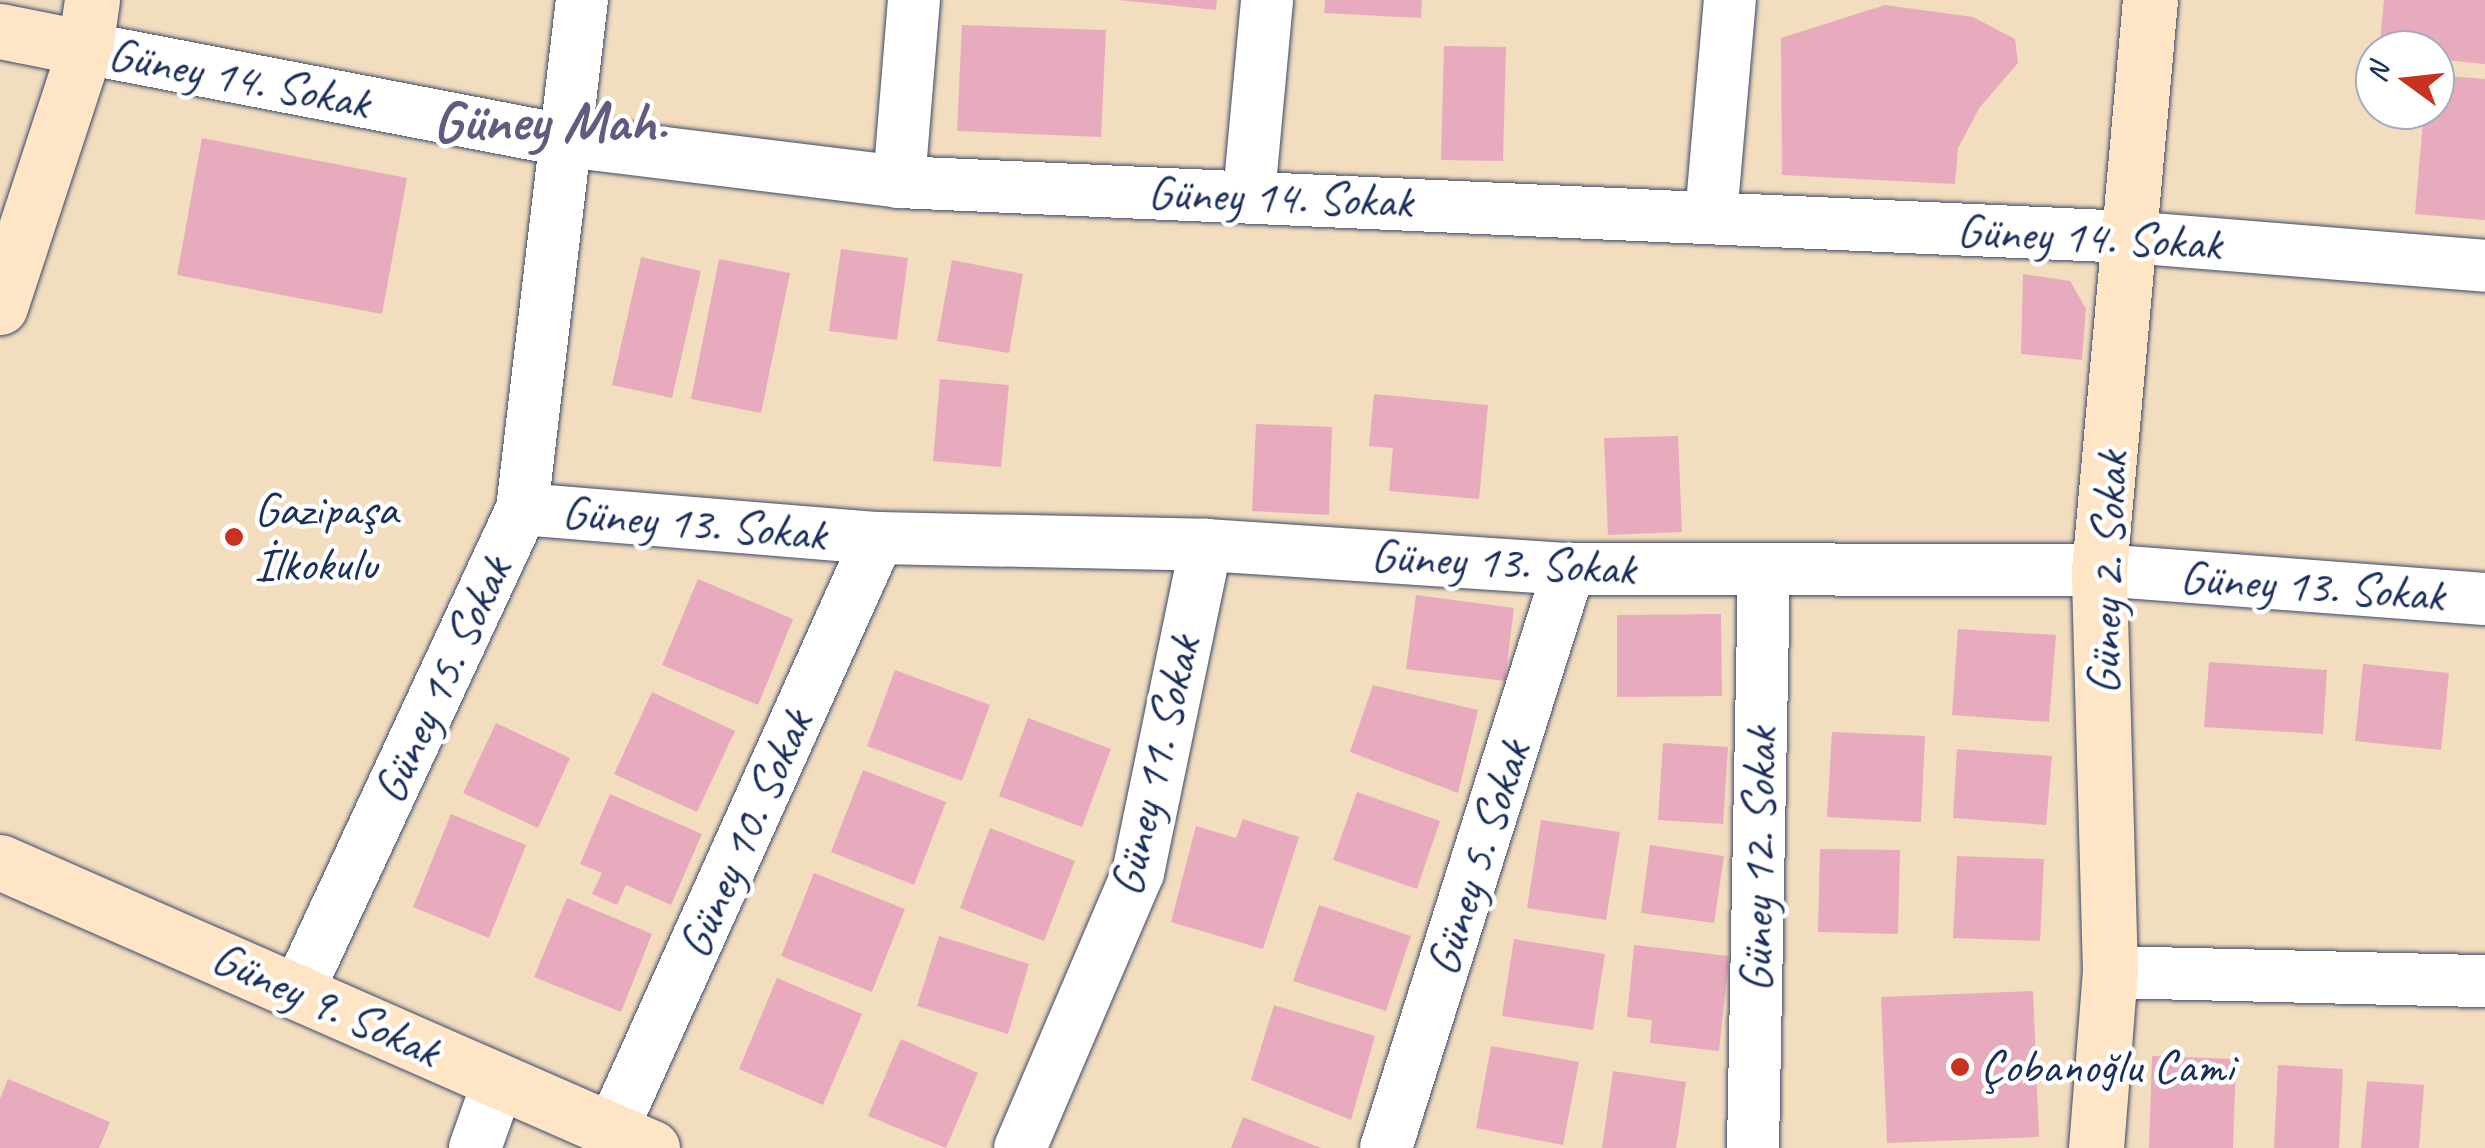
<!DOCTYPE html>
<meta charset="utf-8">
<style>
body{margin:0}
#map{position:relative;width:2485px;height:1148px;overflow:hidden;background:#f2ddbe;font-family:Caveat,sans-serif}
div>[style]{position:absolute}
.building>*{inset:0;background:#e8abbe}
.roads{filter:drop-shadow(0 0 2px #3b496c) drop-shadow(0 0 2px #3b496c)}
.street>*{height:52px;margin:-26px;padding:0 26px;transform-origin:26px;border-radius:26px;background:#fff}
.secondary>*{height:55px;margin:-27.5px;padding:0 27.5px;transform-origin:27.5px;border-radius:27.5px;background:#fde5c5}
.dots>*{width:28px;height:28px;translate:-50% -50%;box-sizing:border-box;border:5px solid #fff;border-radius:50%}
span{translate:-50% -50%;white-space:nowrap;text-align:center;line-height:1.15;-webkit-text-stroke:9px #fff;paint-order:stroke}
.street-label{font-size:48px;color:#1b2f5e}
.poi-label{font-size:48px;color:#1b2f5e}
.left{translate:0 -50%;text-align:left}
.district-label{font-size:58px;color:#635a80;font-weight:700}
.north{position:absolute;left:2355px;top:30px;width:100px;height:100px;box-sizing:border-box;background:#fff;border:2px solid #a4acbf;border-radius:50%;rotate:285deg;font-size:28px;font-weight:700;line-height:40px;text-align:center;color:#1b2f5e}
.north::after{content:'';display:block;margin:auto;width:35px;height:45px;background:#c8321e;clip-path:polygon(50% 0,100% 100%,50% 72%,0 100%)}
</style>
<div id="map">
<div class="building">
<i style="clip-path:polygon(1119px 0,1217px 0,1216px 10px)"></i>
<i style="clip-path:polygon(1325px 0,1422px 0,1421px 18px,1324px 13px)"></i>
<i style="clip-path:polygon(2384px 0,2485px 0,2485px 64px,2435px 59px,2435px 50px,2379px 50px)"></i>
<i style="clip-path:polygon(1885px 5px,1973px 17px,2015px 39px,2018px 63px,1980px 107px,1958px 148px,1955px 184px,1782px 175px,1781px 38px)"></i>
<i style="clip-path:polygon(962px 25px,1106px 30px,1101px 137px,957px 131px)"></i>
<i style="clip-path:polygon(1444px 46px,1506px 47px,1503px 161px,1441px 160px)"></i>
<i style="clip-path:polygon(2435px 75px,2485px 79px,2485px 220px,2415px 214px,2424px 110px,2435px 110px)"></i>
<i style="clip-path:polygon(202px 138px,407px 178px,382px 314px,177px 275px)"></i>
<i style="clip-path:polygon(841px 249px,908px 258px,897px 340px,829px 331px)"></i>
<i style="clip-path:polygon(641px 257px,701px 271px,672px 398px,612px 385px)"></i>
<i style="clip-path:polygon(719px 259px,790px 273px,761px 413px,691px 399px)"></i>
<i style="clip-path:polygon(952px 260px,1023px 274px,1009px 353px,937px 341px)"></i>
<i style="clip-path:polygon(2023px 274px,2070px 281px,2086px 309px,2082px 360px,2021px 354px)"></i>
<i style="clip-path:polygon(940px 379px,1009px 385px,1001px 467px,933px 461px)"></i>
<i style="clip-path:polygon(1374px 394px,1488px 405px,1479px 499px,1389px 491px,1393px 448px,1369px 446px)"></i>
<i style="clip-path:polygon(1256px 424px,1332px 427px,1329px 515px,1252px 511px)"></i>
<i style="clip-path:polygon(1678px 436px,1682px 532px,1608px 535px,1604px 438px)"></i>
<i style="clip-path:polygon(698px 579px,793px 619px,758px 705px,662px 665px)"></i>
<i style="clip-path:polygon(1416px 595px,1514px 608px,1505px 681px,1406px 669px)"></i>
<i style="clip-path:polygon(1721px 614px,1722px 696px,1617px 697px,1617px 615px)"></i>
<i style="clip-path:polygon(1958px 629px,2056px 635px,2049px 722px,1952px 715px)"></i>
<i style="clip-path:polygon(2209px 662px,2327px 670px,2323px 734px,2204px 727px)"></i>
<i style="clip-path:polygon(2363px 664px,2449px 673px,2441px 750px,2355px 741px)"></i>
<i style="clip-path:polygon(895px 670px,990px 705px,962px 781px,867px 746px)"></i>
<i style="clip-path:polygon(1373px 685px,1478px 710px,1458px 793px,1350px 752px)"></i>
<i style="clip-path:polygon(652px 692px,735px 731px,697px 812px,614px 774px)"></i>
<i style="clip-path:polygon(1028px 718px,1111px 749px,1082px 827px,999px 796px)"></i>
<i style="clip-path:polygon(496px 723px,570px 758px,538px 828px,463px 793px)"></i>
<i style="clip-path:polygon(1832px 732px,1925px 736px,1921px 822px,1827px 817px)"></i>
<i style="clip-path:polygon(1663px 743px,1728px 747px,1723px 824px,1658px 820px)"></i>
<i style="clip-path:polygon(1957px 749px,2052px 756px,2046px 825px,1953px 818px)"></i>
<i style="clip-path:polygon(863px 770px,946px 802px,914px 885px,831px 852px)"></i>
<i style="clip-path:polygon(1357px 792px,1440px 821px,1417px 889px,1333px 860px)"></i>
<i style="clip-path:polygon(610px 794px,702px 834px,671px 905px,626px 885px,617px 905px,592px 894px,602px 873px,580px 864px)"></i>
<i style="clip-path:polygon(451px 814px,526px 845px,489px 938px,413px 907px)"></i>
<i style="clip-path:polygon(1243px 819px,1299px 837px,1263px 949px,1171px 922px,1196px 826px,1236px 838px)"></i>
<i style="clip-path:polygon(1541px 820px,1620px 832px,1606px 920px,1527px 908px)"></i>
<i style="clip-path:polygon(990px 828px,1075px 861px,1044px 941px,960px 908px)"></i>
<i style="clip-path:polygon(1650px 845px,1724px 856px,1714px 923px,1641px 913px)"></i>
<i style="clip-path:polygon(1820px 849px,1900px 850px,1898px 934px,1818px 932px)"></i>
<i style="clip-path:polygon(1957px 856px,2044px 859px,2040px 941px,1953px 938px)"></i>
<i style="clip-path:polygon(814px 873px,905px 909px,872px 992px,781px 956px)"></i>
<i style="clip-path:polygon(567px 898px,652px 934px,621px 1012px,534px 977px)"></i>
<i style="clip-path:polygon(1319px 905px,1411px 936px,1386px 1011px,1293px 981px)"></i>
<i style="clip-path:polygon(939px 936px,1029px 964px,1008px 1034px,917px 1006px)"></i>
<i style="clip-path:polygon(1514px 939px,1605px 954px,1593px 1030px,1502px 1016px)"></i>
<i style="clip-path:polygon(1634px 945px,1729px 956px,1719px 1051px,1650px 1043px,1652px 1020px,1627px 1017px)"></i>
<i style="clip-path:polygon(777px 978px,862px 1014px,823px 1105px,739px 1069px)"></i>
<i style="clip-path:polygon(2033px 991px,2039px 1137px,1887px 1143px,1881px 997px)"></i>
<i style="clip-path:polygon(1274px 1005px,1375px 1036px,1351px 1120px,1251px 1080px)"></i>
<i style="clip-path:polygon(901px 1039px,978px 1073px,946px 1148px,868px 1116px)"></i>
<i style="clip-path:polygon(1491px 1046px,1579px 1062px,1563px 1145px,1476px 1128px)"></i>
<i style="clip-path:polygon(2152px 1056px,2236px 1059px,2233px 1148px,2149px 1148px)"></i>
<i style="clip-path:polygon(2278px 1065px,2343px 1069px,2339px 1148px,2274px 1148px)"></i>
<i style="clip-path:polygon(1613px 1071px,1686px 1082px,1676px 1148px,1602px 1148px)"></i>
<i style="clip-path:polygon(8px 1079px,110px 1122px,99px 1148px,0 1148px,0 1099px)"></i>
<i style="clip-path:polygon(2367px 1081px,2424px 1085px,2419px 1148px,2361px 1148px)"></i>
<i style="clip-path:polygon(1243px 1117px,1321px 1148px,1231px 1148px)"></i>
</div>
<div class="roads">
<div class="street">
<i style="left:85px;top:48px;width:491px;rotate:10.9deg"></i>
<i style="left:567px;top:141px;width:335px;rotate:7deg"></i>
<i style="left:899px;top:182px;width:1230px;rotate:2.56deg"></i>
<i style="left:2128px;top:237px;width:358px;rotate:4.6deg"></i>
<i style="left:899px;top:182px;width:183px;rotate:-85.3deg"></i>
<i style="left:1249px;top:195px;width:196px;rotate:-84.7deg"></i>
<i style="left:1711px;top:216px;width:217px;rotate:-85deg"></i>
<i style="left:522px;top:509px;width:357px;rotate:4.7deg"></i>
<i style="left:878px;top:538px;width:328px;rotate:1.2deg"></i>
<i style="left:1206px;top:545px;width:364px;rotate:3.8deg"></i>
<i style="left:1569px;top:569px;width:530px;rotate:0.11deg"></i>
<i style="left:2099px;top:570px;width:387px;rotate:4.3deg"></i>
<i style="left:2110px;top:972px;width:375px;rotate:1.4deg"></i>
<i style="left:299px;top:989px;width:529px;rotate:-65.08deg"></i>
<i style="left:522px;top:509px;width:513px;rotate:-83.28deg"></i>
<i style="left:612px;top:1130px;width:649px;rotate:-65.8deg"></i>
<i style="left:475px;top:1148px;width:69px;rotate:-70.5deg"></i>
<i style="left:1020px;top:1148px;width:299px;rotate:-66.8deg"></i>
<i style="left:1138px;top:873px;width:335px;rotate:-78.3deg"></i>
<i style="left:1386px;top:1148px;width:607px;rotate:-72.46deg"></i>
<i style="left:1753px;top:1148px;width:577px;rotate:-88.91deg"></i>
</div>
<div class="secondary">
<i style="left:0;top:31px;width:87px;rotate:11.3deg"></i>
<i style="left:0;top:307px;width:273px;rotate:-71.8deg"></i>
<i style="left:85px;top:48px;width:49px;rotate:-81.7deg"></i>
<i style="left:0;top:862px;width:712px;rotate:23.68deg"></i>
<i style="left:2096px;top:1148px;width:177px;rotate:-85.5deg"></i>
<i style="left:2110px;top:972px;width:402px;rotate:-91.6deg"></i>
<i style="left:2099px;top:570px;width:572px;rotate:-84.89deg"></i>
</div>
</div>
<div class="dots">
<i style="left:234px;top:537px;background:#c8321e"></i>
<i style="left:1960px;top:1067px;background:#c8321e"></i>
</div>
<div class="street-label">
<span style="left:239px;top:78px;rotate:11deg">Güney 14. Sokak</span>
<span style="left:1280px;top:197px;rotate:2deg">Güney 14. Sokak</span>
<span style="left:2089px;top:237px;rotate:3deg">Güney 14. Sokak</span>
<span style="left:694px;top:523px;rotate:5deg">Güney 13. Sokak</span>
<span style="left:1503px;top:562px;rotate:3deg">Güney 13. Sokak</span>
<span style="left:2107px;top:573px;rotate:-88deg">Güney 2. Sokak</span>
<span style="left:2312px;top:586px;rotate:4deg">Güney 13. Sokak</span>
<span style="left:442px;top:680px;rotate:-65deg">Güney 15. Sokak</span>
<span style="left:1155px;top:766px;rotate:-77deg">Güney 11. Sokak</span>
<span style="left:745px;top:834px;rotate:-66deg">Güney 10. Sokak</span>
<span style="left:1478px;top:858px;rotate:-72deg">Güney 5. Sokak</span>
<span style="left:1758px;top:860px;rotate:-89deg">Güney 12. Sokak</span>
<span style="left:326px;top:1004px;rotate:24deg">Güney 9. Sokak</span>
</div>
<div class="poi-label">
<span class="left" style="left:254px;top:537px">Gazipaşa<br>İlkokulu</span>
<span class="left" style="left:1980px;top:1067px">Çobanoğlu Cami</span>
</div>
<div class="district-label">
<span style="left:550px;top:121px">Güney Mah.</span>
</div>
<div class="north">N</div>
</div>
